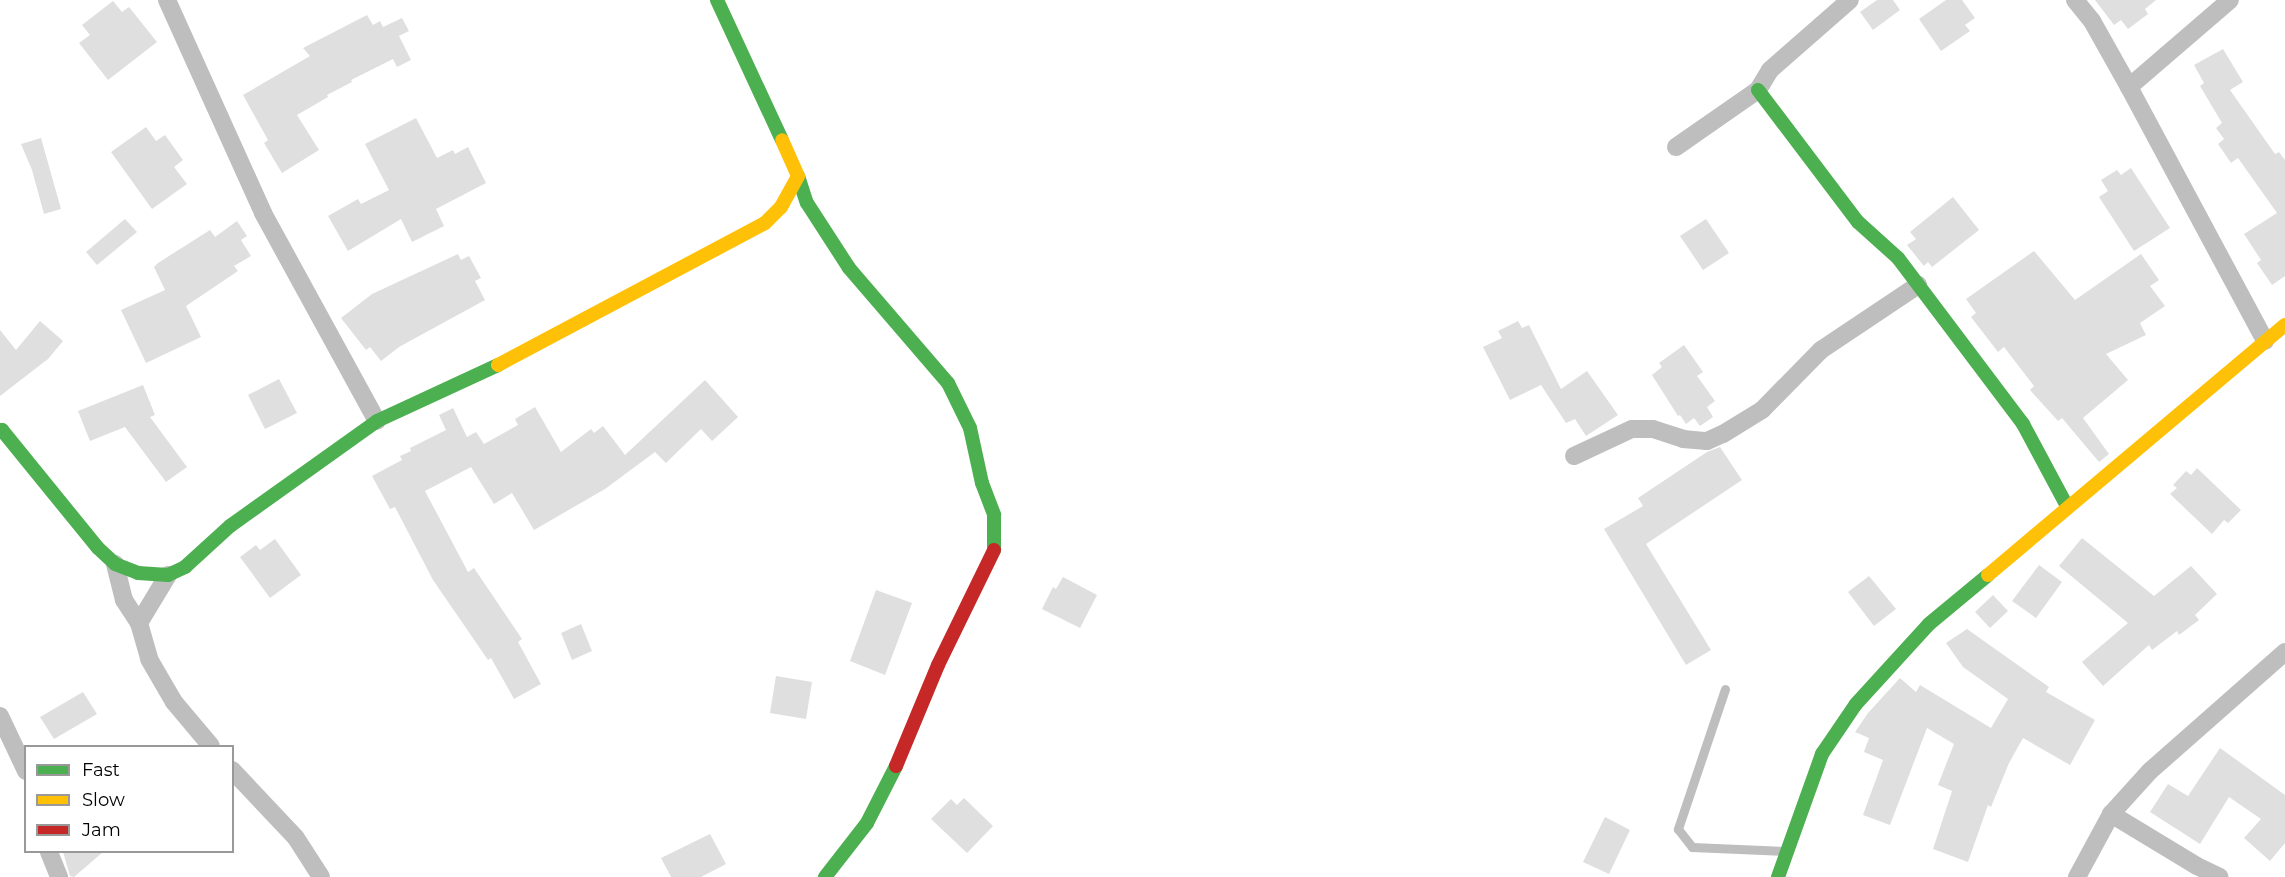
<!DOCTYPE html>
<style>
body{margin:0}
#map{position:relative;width:2285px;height:877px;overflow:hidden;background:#fff;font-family:Montserrat,sans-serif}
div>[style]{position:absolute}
.building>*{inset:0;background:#dfdfdf}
.lane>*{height:9px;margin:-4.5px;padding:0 4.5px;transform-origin:4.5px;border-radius:4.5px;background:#bebebe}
.street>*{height:18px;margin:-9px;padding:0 9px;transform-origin:9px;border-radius:9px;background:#bebebe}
.fast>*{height:14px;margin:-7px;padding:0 7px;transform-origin:7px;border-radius:7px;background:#4caf50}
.slow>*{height:14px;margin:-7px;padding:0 7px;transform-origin:7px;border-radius:7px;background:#ffc107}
.jam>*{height:14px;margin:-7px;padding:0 7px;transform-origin:7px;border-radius:7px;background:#c62828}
span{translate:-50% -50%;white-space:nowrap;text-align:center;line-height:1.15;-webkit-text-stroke:4.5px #fff;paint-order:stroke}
.legend{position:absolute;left:24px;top:745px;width:210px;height:108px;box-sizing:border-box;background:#fff;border:2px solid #999;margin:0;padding:8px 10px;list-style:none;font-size:18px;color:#000}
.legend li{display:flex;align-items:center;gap:12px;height:30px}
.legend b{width:30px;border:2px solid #999}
</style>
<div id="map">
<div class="building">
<i style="clip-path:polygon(1877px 0,1893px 0,1900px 10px,1873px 30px,1860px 12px)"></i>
<i style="clip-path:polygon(1946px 0,1962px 0,1975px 18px,1965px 25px,1970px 31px,1941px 51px,1919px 19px)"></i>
<i style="clip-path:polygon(2095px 0,2156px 0,2145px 9px,2148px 14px,2128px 29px,2121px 20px,2114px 25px)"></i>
<i style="clip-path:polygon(113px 1px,122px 12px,129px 7px,157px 42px,108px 80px,79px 43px,90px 35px,82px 25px)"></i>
<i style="clip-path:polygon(367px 15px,373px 25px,380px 21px,383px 27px,402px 18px,409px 31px,399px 36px,411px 60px,397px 67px,393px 59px,351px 80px,352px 82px,327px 95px,328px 97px,297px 115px,319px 150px,282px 173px,264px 143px,268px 140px,243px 95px,310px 56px,303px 48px)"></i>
<i style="clip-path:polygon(2223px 49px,2243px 82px,2230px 90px,2275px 154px,2279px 152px,2285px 160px,2285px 276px,2272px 285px,2257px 263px,2261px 260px,2244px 234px,2277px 213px,2238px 158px,2231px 163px,2218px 144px,2224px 139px,2216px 128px,2222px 123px,2200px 86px,2204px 83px,2194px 65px)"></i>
<i style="clip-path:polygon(416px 118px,437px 158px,453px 150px,455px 154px,468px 147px,486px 183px,436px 209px,444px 226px,412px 242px,401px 219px,348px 251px,328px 216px,358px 199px,361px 204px,389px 190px,365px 144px)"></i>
<i style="clip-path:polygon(146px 127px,156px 141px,165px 135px,183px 160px,174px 167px,187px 184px,152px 209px,111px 152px)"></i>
<i style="clip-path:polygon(41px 138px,61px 209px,44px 214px,32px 170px,21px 144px)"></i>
<i style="clip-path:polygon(2131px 168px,2170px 228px,2134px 251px,2099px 197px,2108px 191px,2101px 180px,2117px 170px,2121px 175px)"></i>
<i style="clip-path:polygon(1953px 197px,1979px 230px,1932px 267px,1928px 262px,1924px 266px,1907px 245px,1916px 239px,1910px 232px)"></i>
<i style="clip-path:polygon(125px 219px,137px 232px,97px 265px,86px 252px)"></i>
<i style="clip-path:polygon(1706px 219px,1729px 253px,1703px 270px,1680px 236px)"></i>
<i style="clip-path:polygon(237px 221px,247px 236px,241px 240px,251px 256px,234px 266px,238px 271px,186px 306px,201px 337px,146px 363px,121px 310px,165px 290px,154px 267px,158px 263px,210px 230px,215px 237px)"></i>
<i style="clip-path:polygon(2034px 251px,2075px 300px,2141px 254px,2159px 280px,2150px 286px,2165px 306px,2140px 323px,2146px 335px,2106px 354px,2128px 380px,2083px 418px,2109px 454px,2099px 462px,2062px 418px,2058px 421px,2030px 390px,2034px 386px,2004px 347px,1998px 352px,1971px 317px,1976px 313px,1966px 299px)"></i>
<i style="clip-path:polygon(458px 254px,461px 260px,469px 256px,481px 278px,475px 281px,485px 300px,399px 347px,381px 361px,370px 347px,366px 350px,341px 318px,372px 294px)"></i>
<i style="clip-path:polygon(40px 321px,63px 341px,48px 359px,0 396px,0 330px,16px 350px)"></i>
<i style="clip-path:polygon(1518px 321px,1522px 328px,1529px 325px,1561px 389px,1587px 371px,1618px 415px,1586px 436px,1575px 419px,1566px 423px,1541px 385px,1510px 400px,1483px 347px,1502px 338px,1498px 331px)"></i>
<i style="clip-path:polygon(1684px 345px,1703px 372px,1697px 376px,1715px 401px,1707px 407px,1713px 417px,1700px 426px,1694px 418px,1686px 424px,1680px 415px,1678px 416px,1652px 375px,1662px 367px,1659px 363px)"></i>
<i style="clip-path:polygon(279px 379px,297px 413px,265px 429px,248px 395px)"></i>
<i style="clip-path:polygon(705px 380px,738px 417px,712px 441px,701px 429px,666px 463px,655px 452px,605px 489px,534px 530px,512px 493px,494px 504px,471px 467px,425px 491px,468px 572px,474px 568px,522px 639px,518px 642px,541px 684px,514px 699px,491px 658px,488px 660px,433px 580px,395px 507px,390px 509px,372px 476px,402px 460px,400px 456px,411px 451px,410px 448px,446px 430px,439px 415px,453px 408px,467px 437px,476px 432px,484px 444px,518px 425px,515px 419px,535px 407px,561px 452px,591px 429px,594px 433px,603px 426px,625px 455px)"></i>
<i style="clip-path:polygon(143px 385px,155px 415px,150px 417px,187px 467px,166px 482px,125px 427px,90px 441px,78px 411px)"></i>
<i style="clip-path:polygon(1720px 447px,1742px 480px,1646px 544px,1711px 650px,1686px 665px,1604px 529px,1643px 506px,1638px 498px,1707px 452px)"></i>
<i style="clip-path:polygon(2197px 468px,2241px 510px,2228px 523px,2224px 520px,2212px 534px,2170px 494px,2177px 488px,2173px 485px,2186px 471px,2191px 475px)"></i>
<i style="clip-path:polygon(2082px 538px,2154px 596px,2191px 566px,2217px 594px,2195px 615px,2199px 620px,2179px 635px,2177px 631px,2152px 650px,2149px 645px,2103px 686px,2082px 662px,2128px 623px,2059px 566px)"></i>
<i style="clip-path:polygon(275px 539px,301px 575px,270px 598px,240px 557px,256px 545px,260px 550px)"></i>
<i style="clip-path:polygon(2039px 565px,2062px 582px,2036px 618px,2012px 601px)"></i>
<i style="clip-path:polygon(1869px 576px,1896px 609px,1874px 626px,1848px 592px)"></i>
<i style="clip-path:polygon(1063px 577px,1097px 595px,1080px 628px,1042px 609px,1053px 587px,1056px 589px)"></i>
<i style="clip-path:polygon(876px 590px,912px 603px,885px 675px,850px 661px)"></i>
<i style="clip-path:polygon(1993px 595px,2008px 611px,1990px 628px,1975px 612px)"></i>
<i style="clip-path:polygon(581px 624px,592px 651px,572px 660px,561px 633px)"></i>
<i style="clip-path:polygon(1967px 629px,2049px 687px,2046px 692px,2095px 720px,2070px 765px,2023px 738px,2009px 763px,1991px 807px,1988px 805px,1968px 862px,1933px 849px,1952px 791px,1938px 785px,1954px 744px,1927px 728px,1890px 825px,1863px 815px,1883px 760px,1864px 752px,1869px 738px,1855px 732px,1868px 713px,1900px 678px,1916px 692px,1920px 685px,1991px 728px,2008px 699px,1963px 667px,1946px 643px)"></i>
<i style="clip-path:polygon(776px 676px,812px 682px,806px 719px,770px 713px)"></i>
<i style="clip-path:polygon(83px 692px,97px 714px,54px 739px,40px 717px)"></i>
<i style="clip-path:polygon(2220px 748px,2285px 795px,2285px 843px,2270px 861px,2244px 838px,2261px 819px,2229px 797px,2200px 844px,2150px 812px,2168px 784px,2188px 796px)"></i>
<i style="clip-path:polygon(964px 798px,993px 826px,967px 853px,931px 819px,951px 799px,957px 805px)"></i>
<i style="clip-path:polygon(1605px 817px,1630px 830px,1609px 874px,1583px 862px)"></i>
<i style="clip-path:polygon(710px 834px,726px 864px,701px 877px,671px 877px,661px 858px)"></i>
<i style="clip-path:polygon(63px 852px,103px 852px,74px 877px,70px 876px)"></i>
</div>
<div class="lane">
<i style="left:1725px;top:689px;width:148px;rotate:108.6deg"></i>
<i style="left:1678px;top:829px;width:23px;rotate:52deg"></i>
<i style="left:1692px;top:847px;width:92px;rotate:2.5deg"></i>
</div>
<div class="street">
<i style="left:167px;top:0;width:234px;rotate:65.7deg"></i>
<i style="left:263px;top:213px;width:237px;rotate:61.3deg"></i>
<i style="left:2075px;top:0;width:27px;rotate:51deg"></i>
<i style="left:2092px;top:21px;width:76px;rotate:60.7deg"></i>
<i style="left:2129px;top:87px;width:288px;rotate:61.8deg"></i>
<i style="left:2129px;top:87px;width:133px;rotate:-40.7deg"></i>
<i style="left:1676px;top:147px;width:100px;rotate:-34.8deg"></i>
<i style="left:1758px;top:90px;width:23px;rotate:-59deg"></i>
<i style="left:1770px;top:70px;width:106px;rotate:-41.2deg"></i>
<i style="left:1574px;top:456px;width:64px;rotate:-25deg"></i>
<i style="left:1632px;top:429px;width:21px"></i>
<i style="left:1653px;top:429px;width:32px;rotate:18deg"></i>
<i style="left:1683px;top:439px;width:24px;rotate:5deg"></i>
<i style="left:1707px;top:441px;width:17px;rotate:-24deg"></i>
<i style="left:1723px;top:434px;width:46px;rotate:-31.6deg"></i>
<i style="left:1762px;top:410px;width:84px;rotate:-45.5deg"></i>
<i style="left:1821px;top:350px;width:117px;rotate:-33.8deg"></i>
<i style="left:115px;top:564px;width:37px;rotate:76deg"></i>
<i style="left:124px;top:600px;width:27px;rotate:57deg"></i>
<i style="left:168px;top:575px;width:56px;rotate:121.1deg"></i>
<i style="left:139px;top:623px;width:37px;rotate:74deg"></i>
<i style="left:149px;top:659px;width:50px;rotate:59.8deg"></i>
<i style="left:174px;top:702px;width:57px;rotate:49.9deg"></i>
<i style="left:0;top:716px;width:61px;rotate:64.7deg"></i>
<i style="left:232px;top:770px;width:93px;rotate:46.7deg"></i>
<i style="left:296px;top:838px;width:46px;rotate:57.3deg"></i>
<i style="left:2111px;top:814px;width:100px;rotate:31.2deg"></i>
<i style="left:2197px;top:866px;width:25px;rotate:26deg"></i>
<i style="left:49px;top:852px;width:27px;rotate:68deg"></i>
<i style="left:2077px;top:877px;width:72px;rotate:-61.6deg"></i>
<i style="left:2111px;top:814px;width:58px;rotate:-47.8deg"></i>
<i style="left:2150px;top:771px;width:180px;rotate:-41.4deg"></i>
</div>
<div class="fast">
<i style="left:717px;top:0;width:154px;rotate:65.1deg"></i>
<i style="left:1758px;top:90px;width:166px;rotate:52.9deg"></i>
<i style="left:1858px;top:222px;width:54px;rotate:42deg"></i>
<i style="left:1898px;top:258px;width:208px;rotate:53deg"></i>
<i style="left:2023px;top:424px;width:93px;rotate:61.8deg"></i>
<i style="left:798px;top:176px;width:28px;rotate:72deg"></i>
<i style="left:807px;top:203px;width:77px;rotate:57.1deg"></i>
<i style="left:849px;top:268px;width:152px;rotate:49.3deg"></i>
<i style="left:948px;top:383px;width:50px;rotate:63.9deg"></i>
<i style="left:970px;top:428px;width:56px;rotate:77.7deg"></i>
<i style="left:982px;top:483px;width:34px;rotate:69deg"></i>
<i style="left:994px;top:515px;width:35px;rotate:90deg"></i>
<i style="left:0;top:432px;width:3px;rotate:-45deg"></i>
<i style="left:2px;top:430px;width:152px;rotate:50.9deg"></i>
<i style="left:98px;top:548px;width:23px;rotate:43deg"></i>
<i style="left:115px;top:564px;width:25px;rotate:21deg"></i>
<i style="left:138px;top:573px;width:30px;rotate:4deg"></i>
<i style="left:168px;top:575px;width:19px;rotate:-25deg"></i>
<i style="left:185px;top:567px;width:61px;rotate:-42.3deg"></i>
<i style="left:230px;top:526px;width:181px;rotate:-35.5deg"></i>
<i style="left:377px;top:421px;width:133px;rotate:-24.8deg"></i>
<i style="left:825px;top:877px;width:68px;rotate:-52.1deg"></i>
<i style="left:867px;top:823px;width:64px;rotate:-63deg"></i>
<i style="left:1778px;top:877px;width:131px;rotate:-70.3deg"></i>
<i style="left:1822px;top:754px;width:60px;rotate:-55.8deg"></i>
<i style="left:1856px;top:704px;width:108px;rotate:-47.6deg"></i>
<i style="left:1929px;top:624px;width:77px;rotate:-39.7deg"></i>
</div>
<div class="slow">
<i style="left:498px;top:365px;width:302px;rotate:-28deg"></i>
<i style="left:765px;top:223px;width:23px;rotate:-45deg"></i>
<i style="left:781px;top:207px;width:35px;rotate:-61deg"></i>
<i style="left:798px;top:176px;width:39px;rotate:-114deg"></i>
<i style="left:1988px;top:575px;width:388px;rotate:-40.1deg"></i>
</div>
<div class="jam">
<i style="left:896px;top:766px;width:109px;rotate:-67.4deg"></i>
<i style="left:938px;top:665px;width:128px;rotate:-64deg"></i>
</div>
<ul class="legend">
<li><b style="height:8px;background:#4caf50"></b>Fast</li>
<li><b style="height:8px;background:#ffc107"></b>Slow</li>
<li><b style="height:8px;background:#c62828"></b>Jam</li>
</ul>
</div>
